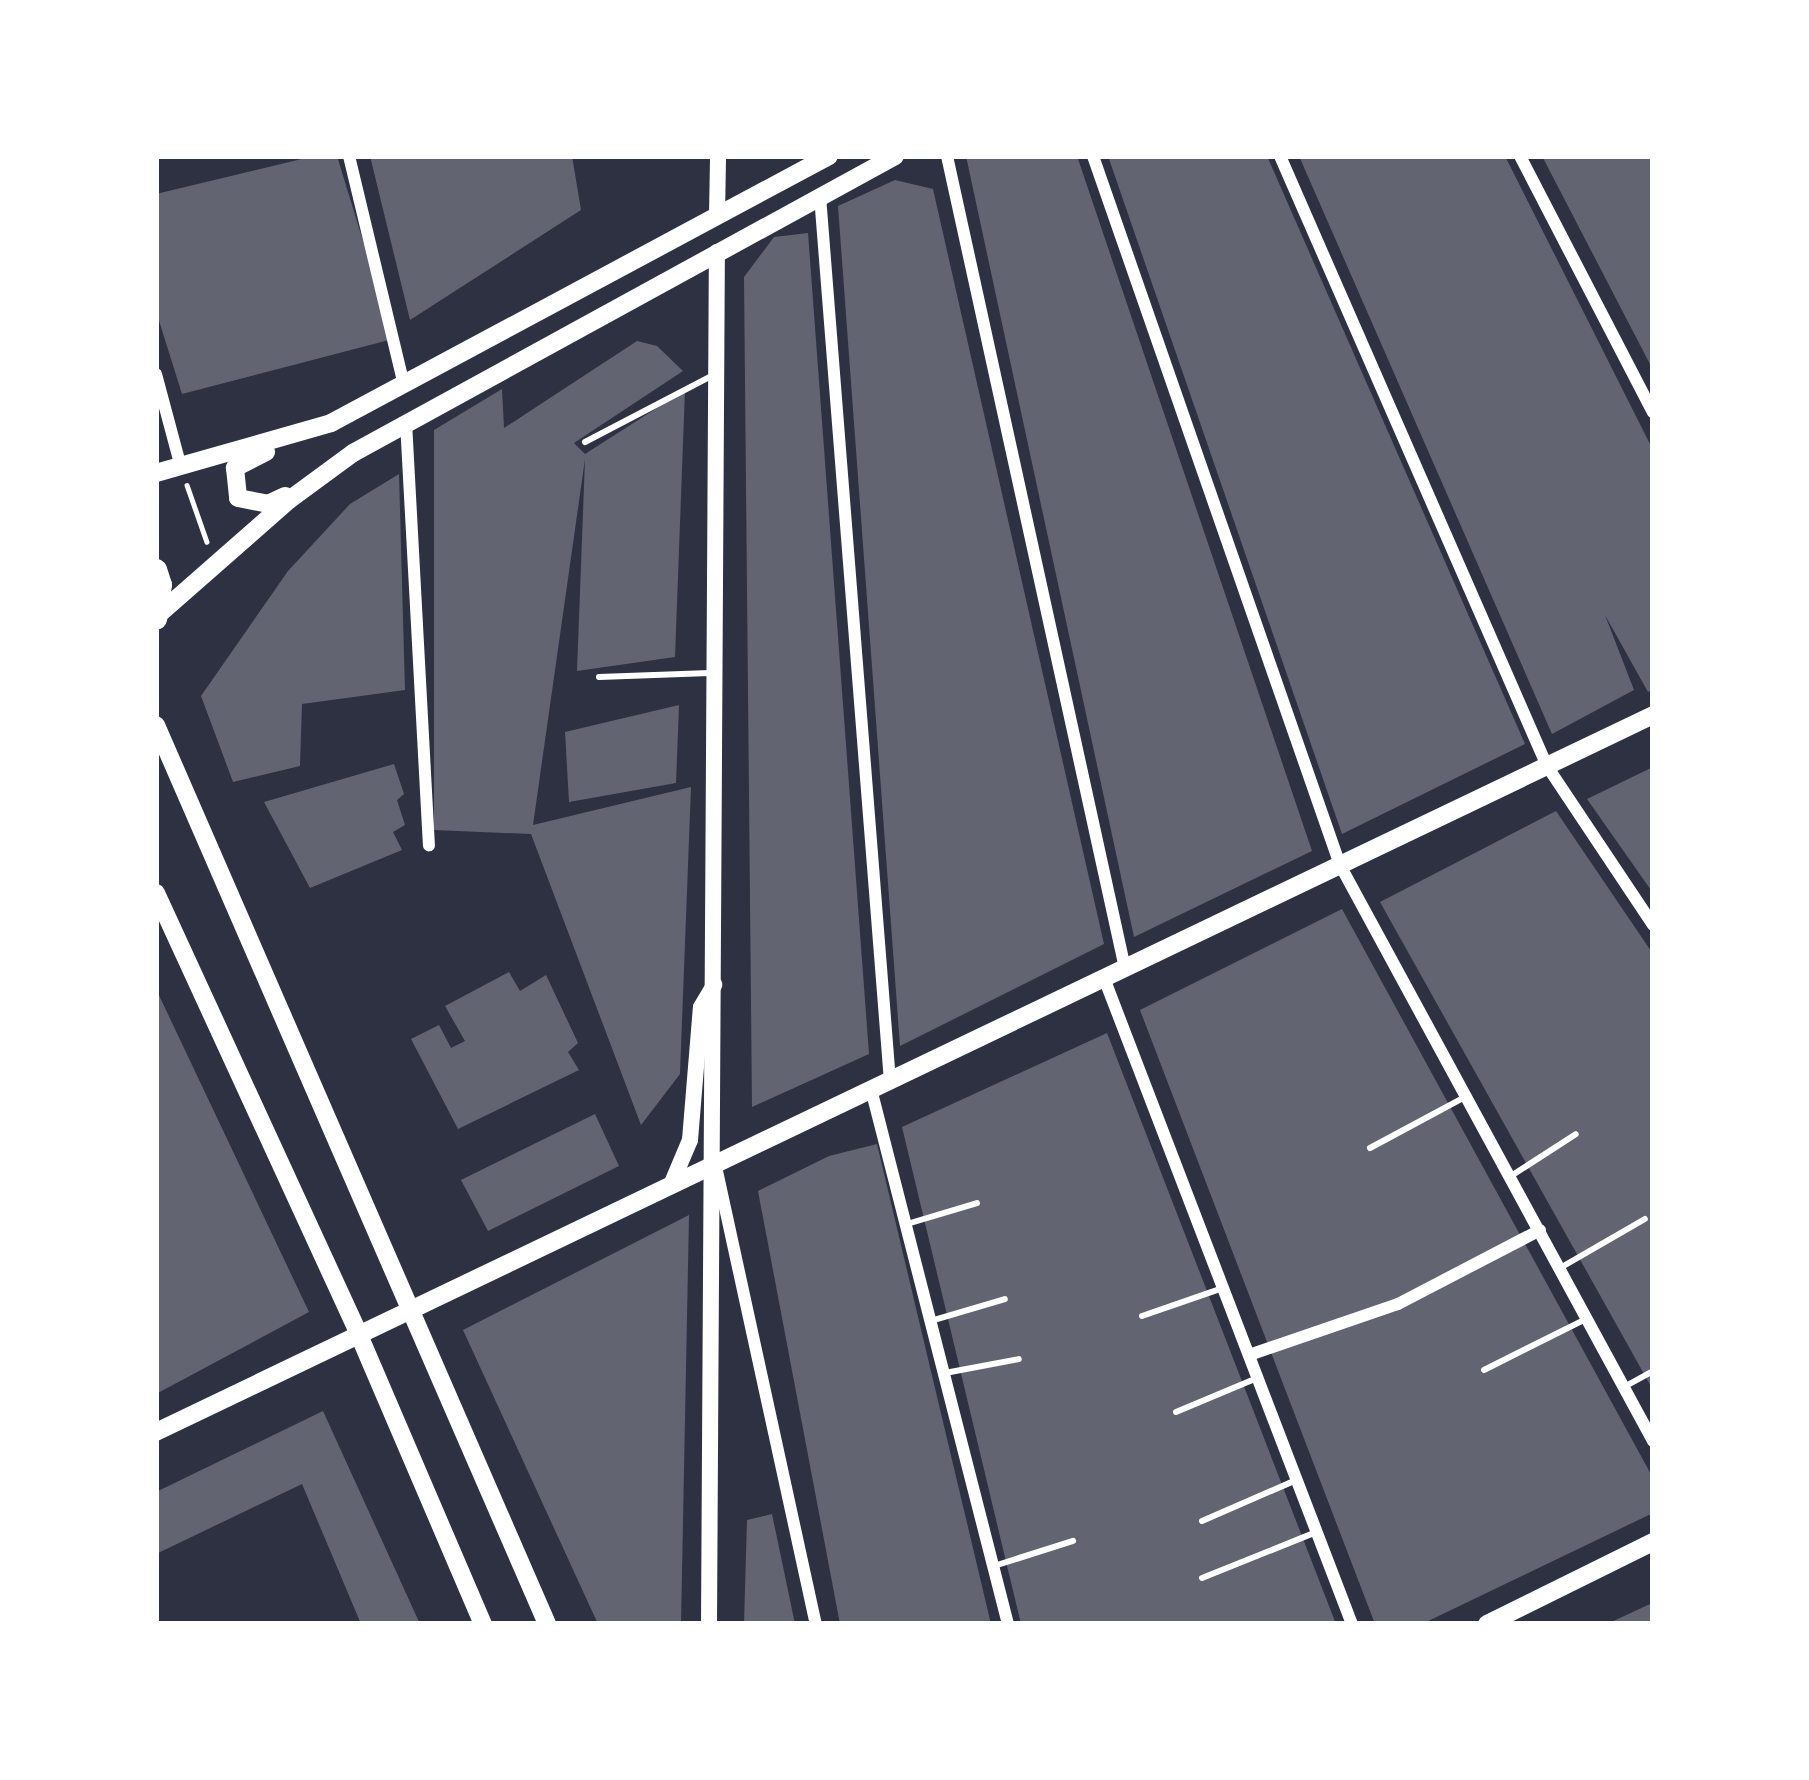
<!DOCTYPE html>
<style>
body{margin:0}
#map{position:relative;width:1809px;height:1780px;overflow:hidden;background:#2d3142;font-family:Karla,sans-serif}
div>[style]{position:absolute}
.building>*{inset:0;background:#626471}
.path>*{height:4.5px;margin:-2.25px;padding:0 2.25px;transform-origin:2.25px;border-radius:2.25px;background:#fff}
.service>*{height:6px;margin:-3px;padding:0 3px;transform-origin:3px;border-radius:3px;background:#fff}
.minor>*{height:12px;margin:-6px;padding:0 6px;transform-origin:6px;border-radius:6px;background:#fff}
.tertiary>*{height:16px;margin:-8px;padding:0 8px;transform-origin:8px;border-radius:8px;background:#fff}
.secondary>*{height:18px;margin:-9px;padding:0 9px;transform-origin:9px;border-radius:9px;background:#fff}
.primary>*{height:21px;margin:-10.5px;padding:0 10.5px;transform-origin:10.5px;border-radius:10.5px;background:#fff}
span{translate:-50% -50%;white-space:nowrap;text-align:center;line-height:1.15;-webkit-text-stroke:9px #fff;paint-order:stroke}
.frame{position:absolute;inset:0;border:159px solid #fff;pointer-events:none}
</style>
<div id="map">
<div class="building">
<i style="clip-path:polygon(314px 156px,337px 156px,393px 339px,182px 394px,156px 311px,156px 194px)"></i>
<i style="clip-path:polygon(370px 156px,572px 156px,581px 210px,410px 320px)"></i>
<i style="clip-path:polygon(966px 156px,1077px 156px,1312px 851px,1134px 937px)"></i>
<i style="clip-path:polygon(1108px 156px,1267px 156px,1525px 744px,1342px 834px)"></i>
<i style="clip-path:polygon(1299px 156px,1505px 156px,1653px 450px,1653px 689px,1648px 692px,1605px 615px,1634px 690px,1552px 734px)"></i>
<i style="clip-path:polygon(1542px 156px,1653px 156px,1653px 370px)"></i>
<i style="clip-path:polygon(895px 180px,933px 189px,1104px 944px,900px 1046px,838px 206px)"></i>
<i style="clip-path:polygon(808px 233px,869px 1054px,752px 1107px,744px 277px,774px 237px)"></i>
<i style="clip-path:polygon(637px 341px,657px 346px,683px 371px,574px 443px,585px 454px,685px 390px,675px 657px,577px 671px,585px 459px,533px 825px,691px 787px,680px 1074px,641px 1125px,531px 834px,434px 830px,434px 430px,502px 389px,504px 428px)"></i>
<i style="clip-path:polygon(399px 474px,405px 690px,302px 704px,300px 766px,233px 782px,201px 696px,288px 571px,350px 504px)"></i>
<i style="clip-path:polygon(679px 705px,676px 783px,569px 802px,565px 732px)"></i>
<i style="clip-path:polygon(394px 764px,404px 794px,397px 800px,405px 825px,393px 832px,402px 850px,310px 888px,264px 802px)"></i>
<i style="clip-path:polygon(1653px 767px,1653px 893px,1587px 799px)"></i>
<i style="clip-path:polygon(1556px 811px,1653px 954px,1653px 1390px,1380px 902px)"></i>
<i style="clip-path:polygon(1342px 909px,1653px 1478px,1653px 1513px,1422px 1624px,1375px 1624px,1140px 1010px)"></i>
<i style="clip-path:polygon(509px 972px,520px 991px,546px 975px,578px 1043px,568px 1052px,579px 1070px,458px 1129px,411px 1039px,439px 1025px,451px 1048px,465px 1041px,445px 1006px)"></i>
<i style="clip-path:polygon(156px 989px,309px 1312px,156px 1394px)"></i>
<i style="clip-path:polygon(1107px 1033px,1336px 1624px,1021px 1624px,902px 1127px)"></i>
<i style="clip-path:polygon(595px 1114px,619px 1166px,488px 1231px,461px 1180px)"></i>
<i style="clip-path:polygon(877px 1144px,991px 1624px,840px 1624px,758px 1191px,829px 1156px)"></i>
<i style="clip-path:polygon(689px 1215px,681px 1624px,598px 1624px,463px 1330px)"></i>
<i style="clip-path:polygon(323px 1411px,420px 1624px,361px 1624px,302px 1484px,156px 1554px,156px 1492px)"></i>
<i style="clip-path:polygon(772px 1514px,795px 1624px,744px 1624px,747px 1520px)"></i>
<i style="clip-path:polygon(1653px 1602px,1653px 1624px,1607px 1624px,1650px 1604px)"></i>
</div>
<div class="path">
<i style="left:187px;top:485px;width:60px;rotate:70.7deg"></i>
</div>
<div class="service">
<i style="left:585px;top:442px;width:144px;rotate:-27.6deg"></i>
<i style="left:599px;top:677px;width:111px;rotate:-2.1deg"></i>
<i style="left:1370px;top:1148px;width:108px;rotate:-28.2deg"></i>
<i style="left:1511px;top:1176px;width:77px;rotate:-32.9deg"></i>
<i style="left:907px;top:1224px;width:73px;rotate:-16.7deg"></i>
<i style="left:1560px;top:1268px;width:98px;rotate:-30deg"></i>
<i style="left:1142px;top:1316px;width:83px;rotate:-19.1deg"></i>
<i style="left:931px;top:1321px;width:77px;rotate:-16.6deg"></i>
<i style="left:1484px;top:1370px;width:112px;rotate:-26.6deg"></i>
<i style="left:945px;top:1373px;width:75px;rotate:-10.7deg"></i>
<i style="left:1624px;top:1387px;width:33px;rotate:-29deg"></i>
<i style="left:1176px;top:1412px;width:86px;rotate:-22.7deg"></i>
<i style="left:1202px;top:1521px;width:100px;rotate:-23.5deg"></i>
<i style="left:994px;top:1566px;width:83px;rotate:-17.6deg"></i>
<i style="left:1202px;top:1578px;width:121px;rotate:-21.9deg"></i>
</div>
<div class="minor">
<i style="left:349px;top:156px;width:236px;rotate:76.5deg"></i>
<i style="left:947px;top:156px;width:831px;rotate:77.64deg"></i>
<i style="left:1093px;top:156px;width:751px;rotate:70.79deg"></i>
<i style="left:1340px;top:865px;width:656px;rotate:61.48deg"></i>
<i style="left:1280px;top:156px;width:666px;rotate:66.36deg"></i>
<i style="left:1547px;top:766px;width:191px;rotate:56.3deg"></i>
<i style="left:1520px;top:156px;width:289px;rotate:62.6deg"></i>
<i style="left:820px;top:196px;width:888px;rotate:85.48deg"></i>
<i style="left:156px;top:374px;width:96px;rotate:75deg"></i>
<i style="left:406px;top:422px;width:424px;rotate:86.9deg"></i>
<i style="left:1104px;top:978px;width:692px;rotate:69deg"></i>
<i style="left:871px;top:1089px;width:552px;rotate:75.64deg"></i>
<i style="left:717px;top:1171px;width:464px;rotate:77.7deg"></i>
<i style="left:1249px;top:1355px;width:157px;rotate:-18.9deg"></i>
<i style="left:1398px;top:1304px;width:160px;rotate:-27.5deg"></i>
</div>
<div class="tertiary">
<i style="left:717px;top:216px;width:60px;rotate:-89deg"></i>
<i style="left:671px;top:1185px;width:49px;rotate:-67.1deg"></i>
<i style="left:690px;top:1140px;width:133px;rotate:-85.3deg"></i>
<i style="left:701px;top:1007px;width:26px;rotate:-59deg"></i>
<i style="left:709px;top:1624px;width:1372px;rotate:-89.67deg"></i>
</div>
<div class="secondary">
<i style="left:266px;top:452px;width:35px;rotate:153deg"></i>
<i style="left:235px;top:468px;width:30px;rotate:84deg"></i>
<i style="left:238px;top:498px;width:31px;rotate:11deg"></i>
<i style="left:268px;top:504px;width:19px;rotate:-25deg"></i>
<i style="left:156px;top:473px;width:182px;rotate:-15.9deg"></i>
<i style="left:331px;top:423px;width:565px;rotate:-28.2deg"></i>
<i style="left:158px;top:615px;width:174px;rotate:-41.3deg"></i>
<i style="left:289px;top:500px;width:79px;rotate:-36.3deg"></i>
<i style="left:353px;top:453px;width:618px;rotate:-28.72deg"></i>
<i style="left:156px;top:725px;width:980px;rotate:66.49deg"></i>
<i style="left:156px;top:893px;width:486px;rotate:65.3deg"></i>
<i style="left:359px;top:1335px;width:314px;rotate:66.8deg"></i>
<i style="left:156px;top:1432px;width:1660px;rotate:-25.59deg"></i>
<i style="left:1487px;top:1624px;width:185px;rotate:-26.3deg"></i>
</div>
<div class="primary">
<i style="left:156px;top:569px;width:16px;rotate:72deg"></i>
<i style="left:161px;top:584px;width:35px;rotate:98deg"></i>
</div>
<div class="frame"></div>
</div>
